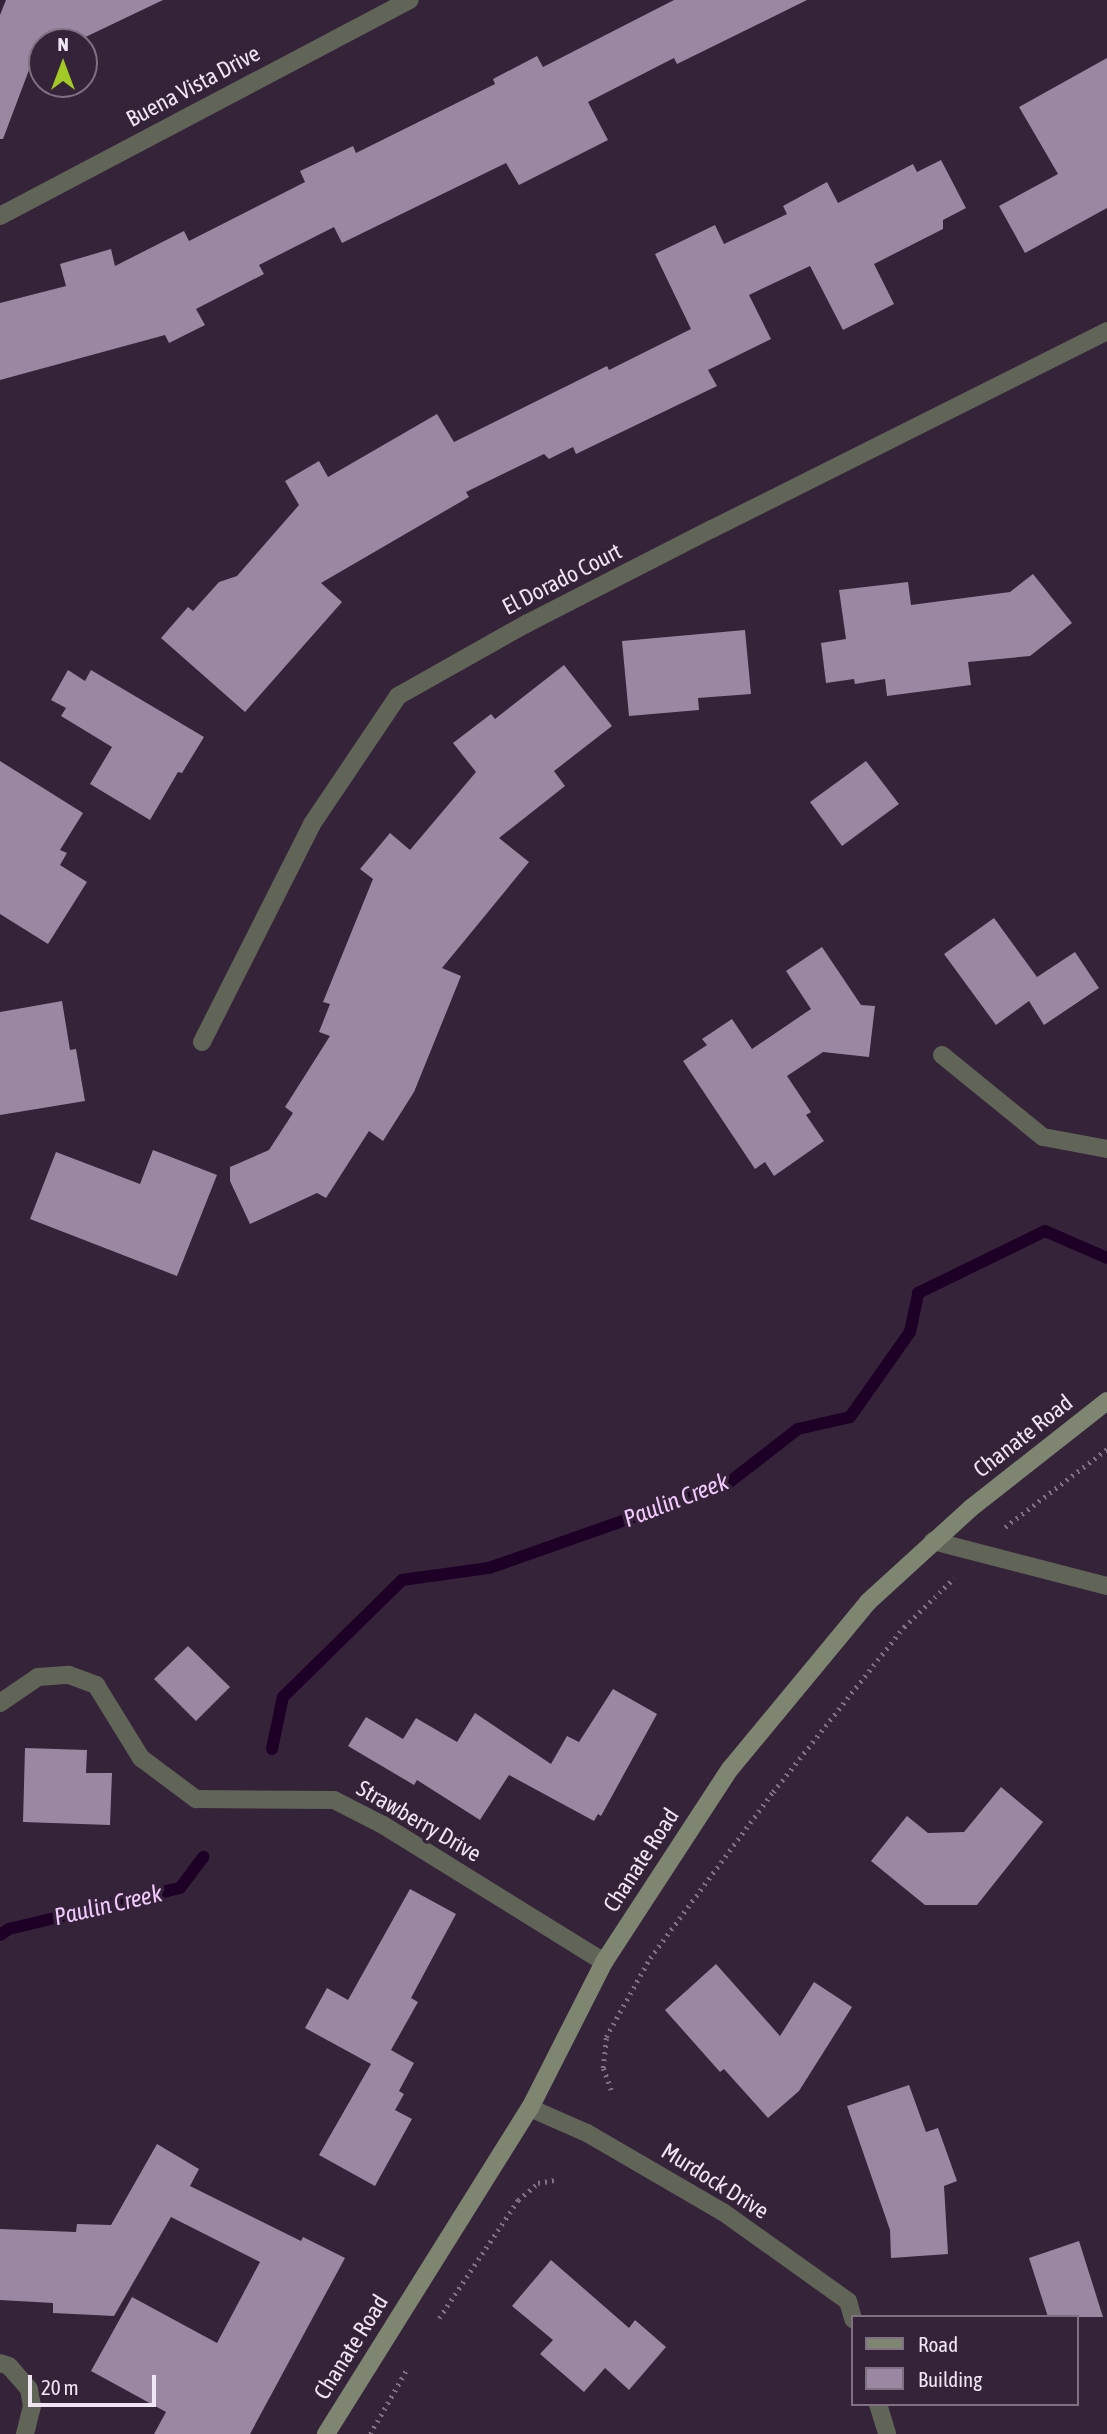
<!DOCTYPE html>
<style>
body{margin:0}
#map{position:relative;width:1107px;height:2434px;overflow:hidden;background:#342339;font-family:"Asap Condensed",sans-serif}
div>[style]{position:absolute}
.stream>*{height:12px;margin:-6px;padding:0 6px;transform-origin:6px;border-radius:6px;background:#1e0027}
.building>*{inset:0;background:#9b87a1}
.path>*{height:4.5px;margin-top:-2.25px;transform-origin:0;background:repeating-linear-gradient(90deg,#807284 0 2px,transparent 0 7px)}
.lane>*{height:18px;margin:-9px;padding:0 9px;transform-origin:9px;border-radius:9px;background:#606558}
.street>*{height:18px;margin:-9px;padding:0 9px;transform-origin:9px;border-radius:9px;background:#606558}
.secondary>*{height:18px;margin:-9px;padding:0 9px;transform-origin:9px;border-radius:9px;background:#7e8571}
span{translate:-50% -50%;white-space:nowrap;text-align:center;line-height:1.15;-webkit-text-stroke:7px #342339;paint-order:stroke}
.street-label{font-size:23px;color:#f0e5f3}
.water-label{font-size:24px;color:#f2cafe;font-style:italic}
.legend{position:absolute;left:851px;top:2315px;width:228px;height:91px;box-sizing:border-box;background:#342339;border:2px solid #7f7183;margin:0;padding:9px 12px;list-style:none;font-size:21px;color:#f0e5f3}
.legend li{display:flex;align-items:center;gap:14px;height:35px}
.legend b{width:35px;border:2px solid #7f7183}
.north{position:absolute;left:28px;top:28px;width:70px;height:70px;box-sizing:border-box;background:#342339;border:2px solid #7f7183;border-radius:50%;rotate:0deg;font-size:19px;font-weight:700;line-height:28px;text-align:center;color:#f0e5f3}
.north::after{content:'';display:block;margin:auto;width:24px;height:32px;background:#a3c926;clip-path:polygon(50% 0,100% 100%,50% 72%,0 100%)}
.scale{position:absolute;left:28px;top:2375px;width:128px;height:32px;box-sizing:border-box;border:4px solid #f0e5f3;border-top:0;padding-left:9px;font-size:21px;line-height:24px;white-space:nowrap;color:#f0e5f3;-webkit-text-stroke:5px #342339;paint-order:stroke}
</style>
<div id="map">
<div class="stream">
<i style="left:272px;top:1749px;width:53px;rotate:-78.1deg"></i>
<i style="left:283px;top:1697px;width:167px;rotate:-44.5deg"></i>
<i style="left:402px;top:1580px;width:88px;rotate:-7.9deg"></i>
<i style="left:489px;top:1568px;width:252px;rotate:-19.4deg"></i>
<i style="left:727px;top:1484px;width:90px;rotate:-37.8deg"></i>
<i style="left:798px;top:1429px;width:53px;rotate:-13deg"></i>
<i style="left:850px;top:1417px;width:104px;rotate:-54.8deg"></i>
<i style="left:910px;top:1332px;width:40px;rotate:-78deg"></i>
<i style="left:918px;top:1293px;width:141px;rotate:-26deg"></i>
<i style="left:1045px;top:1231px;width:68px;rotate:23.5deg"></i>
<i style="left:0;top:1935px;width:11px;rotate:-34deg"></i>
<i style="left:9px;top:1929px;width:176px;rotate:-13.5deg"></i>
<i style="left:180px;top:1888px;width:39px;rotate:-53deg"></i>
</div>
<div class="building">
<i style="clip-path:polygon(6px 0,163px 0,75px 42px,42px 42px,42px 58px,32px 62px,3px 139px,0 139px,0 15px)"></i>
<i style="clip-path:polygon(674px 0,807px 0,677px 64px,674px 58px,588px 102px,608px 140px,519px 185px,506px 163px,342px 243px,334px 227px,259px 265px,264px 274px,196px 309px,205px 325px,169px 343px,165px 335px,0 380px,0 303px,66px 286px,60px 264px,111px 249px,115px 266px,184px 231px,189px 241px,305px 182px,300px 171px,353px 146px,356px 153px,495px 84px,493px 79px,537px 56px,543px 67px)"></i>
<i style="clip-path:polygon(1107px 58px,1107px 208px,1025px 253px,999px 206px,1058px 174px,1019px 107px)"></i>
<i style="clip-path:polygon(941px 160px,966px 208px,943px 220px,943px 229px,874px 264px,894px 304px,843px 330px,810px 266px,749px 295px,771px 339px,708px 370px,717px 386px,576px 454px,573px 447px,549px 459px,544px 454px,466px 492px,469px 497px,321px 583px,342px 602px,245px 712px,161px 638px,188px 607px,193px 611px,219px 582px,237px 576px,299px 505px,285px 481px,319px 461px,328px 477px,437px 414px,454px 442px,607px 366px,609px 370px,691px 329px,655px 254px,715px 225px,724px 244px,787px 214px,783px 206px,827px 182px,838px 203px,913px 164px,917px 172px)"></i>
<i style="clip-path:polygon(1033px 574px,1072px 623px,1030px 656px,968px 662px,971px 685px,887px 696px,885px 679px,855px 684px,854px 679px,826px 683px,821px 643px,846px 639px,839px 590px,908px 582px,911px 605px,1010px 592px)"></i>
<i style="clip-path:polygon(745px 630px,751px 694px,698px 698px,699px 710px,629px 716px,622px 641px)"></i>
<i style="clip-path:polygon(564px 665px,612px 726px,554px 771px,565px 786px,499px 838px,529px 862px,442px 968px,461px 976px,414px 1092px,383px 1141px,369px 1131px,326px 1198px,317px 1193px,250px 1224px,230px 1181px,230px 1167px,269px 1150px,293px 1113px,285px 1107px,330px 1036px,319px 1032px,330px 1004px,323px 1002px,373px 879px,360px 869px,390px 833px,410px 850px,476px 772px,453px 743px,491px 714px,495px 719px)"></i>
<i style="clip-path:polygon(68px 670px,85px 681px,91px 670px,204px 737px,182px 773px,178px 772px,150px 820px,90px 784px,112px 747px,61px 716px,66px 708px,51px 700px)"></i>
<i style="clip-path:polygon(0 761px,83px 813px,60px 850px,67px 853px,60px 865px,87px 882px,48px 944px,0 914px)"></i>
<i style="clip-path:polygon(866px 761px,899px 804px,842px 846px,810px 802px)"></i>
<i style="clip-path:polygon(994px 918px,1037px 977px,1075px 952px,1099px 988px,1044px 1025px,1029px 1001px,996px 1025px,944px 954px)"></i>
<i style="clip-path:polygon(822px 947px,861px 1005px,875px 1006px,869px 1057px,823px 1052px,787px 1076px,811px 1112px,806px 1115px,824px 1141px,774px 1176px,765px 1162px,755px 1169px,683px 1061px,707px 1045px,702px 1039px,732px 1019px,752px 1049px,811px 1009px,786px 971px)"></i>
<i style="clip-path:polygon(62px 1001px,70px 1050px,76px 1049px,85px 1101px,0 1115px,0 1012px)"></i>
<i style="clip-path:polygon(153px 1150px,217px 1175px,177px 1276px,30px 1219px,56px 1152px,140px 1184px)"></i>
<i style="clip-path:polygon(188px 1646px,230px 1687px,196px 1721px,154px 1679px)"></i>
<i style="clip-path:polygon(613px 1689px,657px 1714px,601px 1816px,598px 1814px,594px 1821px,509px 1775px,480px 1820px,417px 1780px,414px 1785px,348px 1746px,366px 1717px,403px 1739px,416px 1718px,457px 1742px,475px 1713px,551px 1764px,567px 1736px,579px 1742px)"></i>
<i style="clip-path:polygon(25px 1748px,87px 1750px,86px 1773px,112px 1773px,110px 1825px,23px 1822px)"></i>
<i style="clip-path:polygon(1001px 1787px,1043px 1822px,977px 1905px,925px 1905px,871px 1861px,907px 1816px,928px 1833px,964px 1832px)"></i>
<i style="clip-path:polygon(410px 1889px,456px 1914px,411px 1998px,418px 2002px,391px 2050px,414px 2063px,399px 2091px,404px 2094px,395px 2110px,412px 2119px,375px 2186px,319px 2155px,371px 2064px,305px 2028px,327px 1988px,348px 2000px)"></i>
<i style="clip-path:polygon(716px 1964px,780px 2036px,814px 1982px,852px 2007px,799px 2091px,768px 2118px,724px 2069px,720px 2072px,665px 2010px)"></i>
<i style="clip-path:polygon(909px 2085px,926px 2132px,938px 2128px,957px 2181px,944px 2186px,948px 2254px,891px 2258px,890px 2230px,847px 2106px)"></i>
<i style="clip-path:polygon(157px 2144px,199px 2169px,190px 2186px,301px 2241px,303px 2237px,345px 2258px,250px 2434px,154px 2434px,166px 2412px,91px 2371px,132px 2297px,217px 2343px,260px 2262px,171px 2217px,114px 2316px,53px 2313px,53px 2303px,0 2300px,0 2229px,76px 2232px,77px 2224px,111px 2225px)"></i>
<i style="clip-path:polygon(1079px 2241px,1103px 2317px,1048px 2317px,1029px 2258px)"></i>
<i style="clip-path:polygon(551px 2260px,629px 2328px,635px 2320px,666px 2347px,629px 2390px,605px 2368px,584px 2392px,540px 2354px,553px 2340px,512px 2306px)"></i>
</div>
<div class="path">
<i style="left:1005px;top:1527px;width:128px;rotate:-37.4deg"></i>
<i style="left:611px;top:2090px;width:23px;rotate:-110deg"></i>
<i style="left:603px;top:2068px;width:31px;rotate:-84deg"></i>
<i style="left:606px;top:2037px;width:90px;rotate:-60.9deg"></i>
<i style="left:650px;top:1958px;width:207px;rotate:-53.5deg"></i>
<i style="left:773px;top:1792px;width:211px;rotate:-51.6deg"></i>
<i style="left:904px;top:1627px;width:70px;rotate:-44.4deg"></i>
<i style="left:439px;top:2318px;width:142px;rotate:-56.2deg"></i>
<i style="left:518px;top:2200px;width:26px;rotate:-40deg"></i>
<i style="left:538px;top:2183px;width:20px;rotate:-11deg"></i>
<i style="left:370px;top:2434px;width:75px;rotate:-60.4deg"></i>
</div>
<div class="lane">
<i style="left:942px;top:1055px;width:130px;rotate:39.1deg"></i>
<i style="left:1043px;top:1137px;width:65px;rotate:10.6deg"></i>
<i style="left:933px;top:1541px;width:180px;rotate:14.5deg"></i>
<i style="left:0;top:2363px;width:9px;rotate:18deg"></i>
<i style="left:9px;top:2366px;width:30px;rotate:49deg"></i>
<i style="left:29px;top:2389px;width:17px;rotate:80deg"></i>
<i style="left:32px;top:2406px;width:29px;rotate:104deg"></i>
</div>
<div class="street">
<i style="left:0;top:216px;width:463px;rotate:-27.8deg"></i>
<i style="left:202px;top:1042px;width:244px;rotate:-63.2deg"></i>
<i style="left:312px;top:824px;width:154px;rotate:-56.1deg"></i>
<i style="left:398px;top:696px;width:147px;rotate:-29.4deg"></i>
<i style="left:526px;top:624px;width:209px;rotate:-27.1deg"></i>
<i style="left:712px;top:529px;width:442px;rotate:-26.6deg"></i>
<i style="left:0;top:1703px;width:46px;rotate:-34.4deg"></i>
<i style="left:38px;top:1677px;width:31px;rotate:-4deg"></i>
<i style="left:69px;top:1675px;width:29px;rotate:20deg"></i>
<i style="left:96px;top:1685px;width:86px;rotate:58.3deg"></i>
<i style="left:141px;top:1758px;width:69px;rotate:36.7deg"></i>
<i style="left:196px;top:1799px;width:138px;rotate:0.4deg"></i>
<i style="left:334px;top:1800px;width:55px;rotate:27deg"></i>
<i style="left:383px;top:1825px;width:260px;rotate:31.8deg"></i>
<i style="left:530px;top:2108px;width:62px;rotate:23.7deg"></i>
<i style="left:587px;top:2133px;width:157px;rotate:30.2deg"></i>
<i style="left:723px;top:2212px;width:153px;rotate:35.5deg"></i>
<i style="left:848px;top:2301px;width:19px;rotate:74deg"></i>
<i style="left:878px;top:2404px;width:31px;rotate:73deg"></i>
</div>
<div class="secondary">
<i style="left:326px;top:2434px;width:385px;rotate:-58deg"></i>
<i style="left:530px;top:2108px;width:164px;rotate:-63.1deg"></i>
<i style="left:604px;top:1962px;width:230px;rotate:-56.9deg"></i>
<i style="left:730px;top:1769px;width:217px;rotate:-50.4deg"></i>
<i style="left:868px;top:1602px;width:139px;rotate:-42.4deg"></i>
<i style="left:971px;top:1508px;width:173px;rotate:-38.2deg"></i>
</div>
<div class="street-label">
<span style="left:193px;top:86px;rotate:-28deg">Buena Vista Drive</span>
<span style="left:562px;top:579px;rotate:-27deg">El Dorado Court</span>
<span style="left:1023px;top:1436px;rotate:-38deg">Chanate Road</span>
<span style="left:419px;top:1821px;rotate:30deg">Strawberry Drive</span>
<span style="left:641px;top:1860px;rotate:-57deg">Chanate Road</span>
<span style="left:715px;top:2181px;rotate:32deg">Murdock Drive</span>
<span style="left:351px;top:2347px;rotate:-58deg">Chanate Road</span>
</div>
<div class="water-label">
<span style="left:676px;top:1500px;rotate:-21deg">Paulin Creek</span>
<span style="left:108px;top:1905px;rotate:-13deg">Paulin Creek</span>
</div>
<ul class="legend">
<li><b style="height:9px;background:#7e8571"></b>Road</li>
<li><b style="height:19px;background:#9b87a1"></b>Building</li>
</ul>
<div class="north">N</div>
<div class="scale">20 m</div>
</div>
